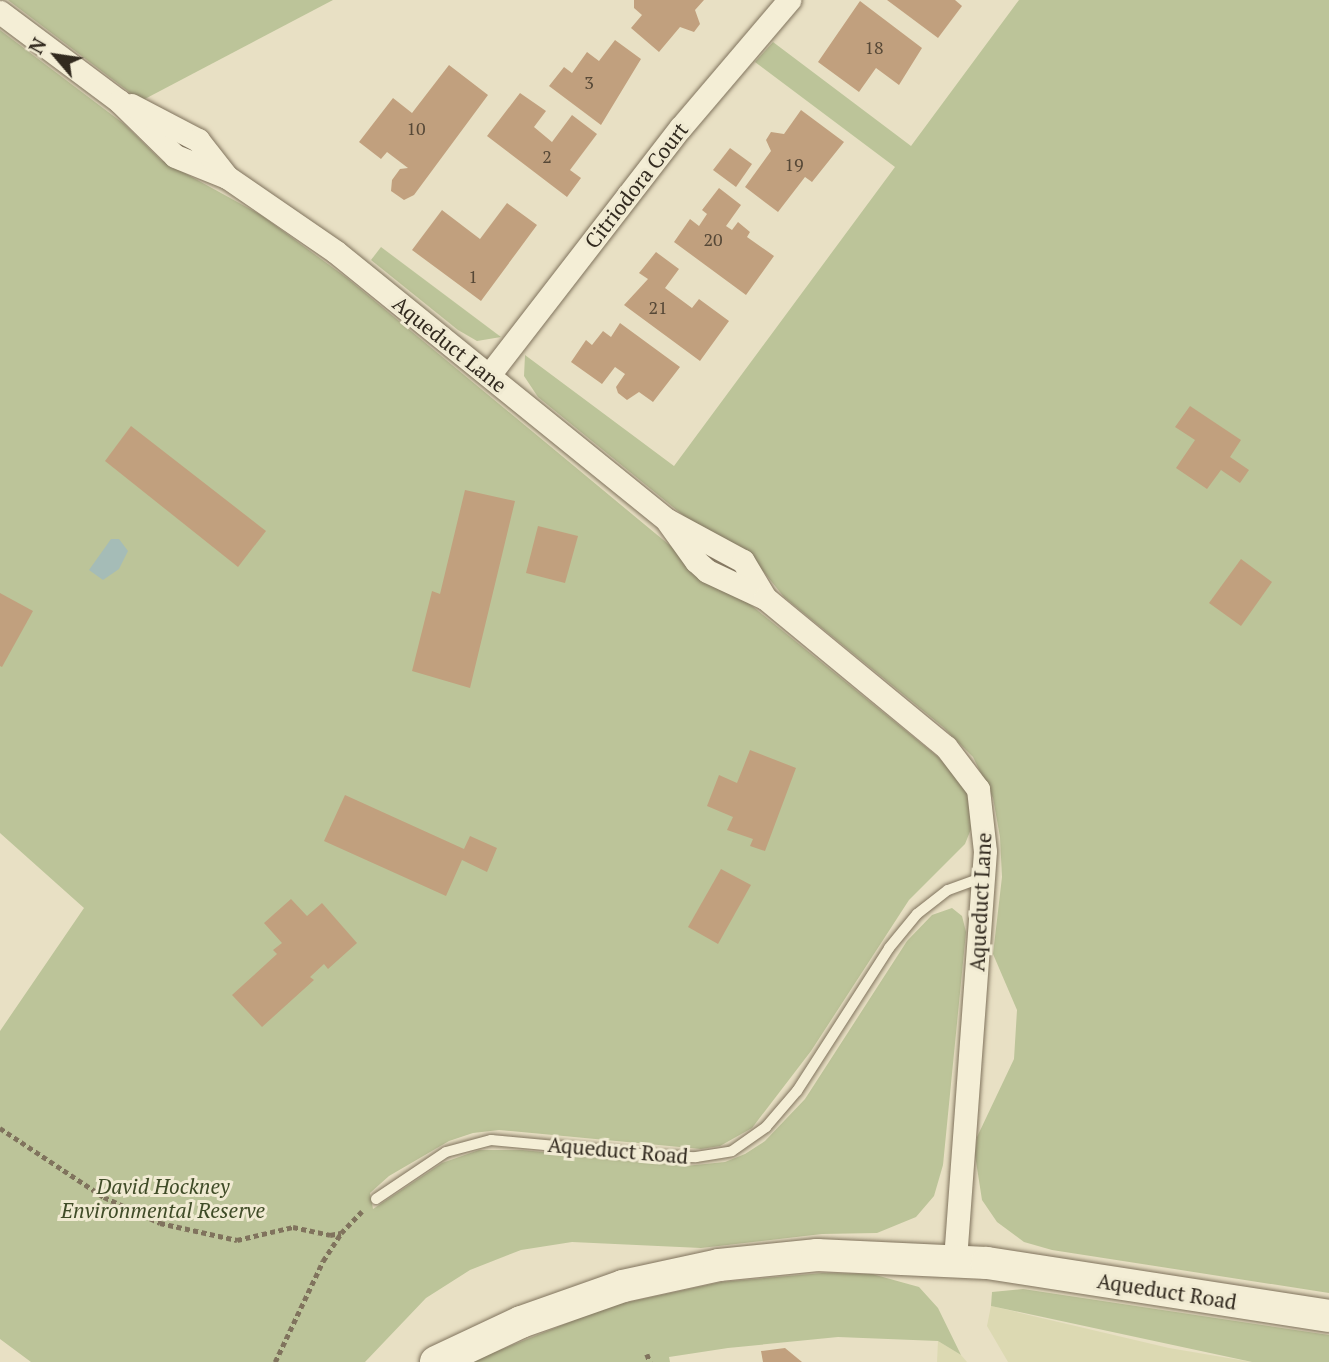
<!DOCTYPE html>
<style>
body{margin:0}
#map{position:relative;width:1329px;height:1362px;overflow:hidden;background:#e8e0c4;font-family:"PT Serif",serif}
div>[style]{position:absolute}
.farmland>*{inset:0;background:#dcd9b2}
.green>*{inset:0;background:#bcc499}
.water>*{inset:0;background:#a5bcb7}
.building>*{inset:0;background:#c1a07e}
.path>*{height:4.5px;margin-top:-2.25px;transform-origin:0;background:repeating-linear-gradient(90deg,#80735d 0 5px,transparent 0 8.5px)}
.roads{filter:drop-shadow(0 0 2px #80735d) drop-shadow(0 0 2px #80735d)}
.service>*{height:10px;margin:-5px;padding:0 5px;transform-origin:5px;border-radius:5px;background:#f4eed6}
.minor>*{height:23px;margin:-11.5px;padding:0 11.5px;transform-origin:11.5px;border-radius:11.5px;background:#f4eed6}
.secondary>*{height:32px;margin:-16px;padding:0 16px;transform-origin:16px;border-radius:16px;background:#f4eed6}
span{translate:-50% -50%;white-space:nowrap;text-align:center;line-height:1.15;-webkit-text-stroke:6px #f0ead2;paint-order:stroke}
.number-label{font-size:18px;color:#564837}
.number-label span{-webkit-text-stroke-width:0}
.street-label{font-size:21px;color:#322a1f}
.park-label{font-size:21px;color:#404c28;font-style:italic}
.north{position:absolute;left:21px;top:21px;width:70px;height:70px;-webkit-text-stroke:5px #f0ead2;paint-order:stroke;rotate:299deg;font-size:19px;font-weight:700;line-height:28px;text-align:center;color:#322a1f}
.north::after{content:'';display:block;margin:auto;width:24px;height:32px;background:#322a1f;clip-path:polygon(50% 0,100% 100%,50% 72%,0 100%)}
</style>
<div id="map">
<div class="farmland">
<i style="clip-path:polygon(991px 1306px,1169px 1348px,1252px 1362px,1008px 1362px,987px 1326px)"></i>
<i style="clip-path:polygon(938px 1341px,961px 1355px,967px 1362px,937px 1362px)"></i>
</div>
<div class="green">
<i style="clip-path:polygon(8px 0,333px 0,141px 101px)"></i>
<i style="clip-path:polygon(1019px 0,1329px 0,1329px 1293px,1052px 1250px,1024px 1242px,997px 1222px,982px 1200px,975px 1155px,977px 1137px,1014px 1059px,1017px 1010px,993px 954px,1002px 877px,1000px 837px,993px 798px,973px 757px,943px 727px,784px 597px,754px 560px,695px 525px,538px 397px,524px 376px,525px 355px,674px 466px,895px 167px,755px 62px,773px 42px,911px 146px)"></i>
<i style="clip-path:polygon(0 30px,124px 124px,161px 160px,261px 215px,347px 278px,679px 553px,746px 601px,938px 757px,962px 781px,968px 795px,971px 829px,965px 844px,909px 900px,811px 1051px,752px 1128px,720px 1146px,701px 1149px,499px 1130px,473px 1133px,449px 1141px,389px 1176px,370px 1193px,373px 1209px,442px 1163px,479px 1150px,522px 1150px,685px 1166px,725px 1162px,745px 1154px,765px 1141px,805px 1099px,907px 941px,932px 915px,952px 908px,962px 916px,966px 932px,943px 1165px,934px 1196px,916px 1217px,877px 1233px,822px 1234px,701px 1248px,572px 1242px,521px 1250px,470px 1270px,426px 1298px,365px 1362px,31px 1362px,0 1339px,0 1031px,84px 908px,0 833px)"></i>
<i style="clip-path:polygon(381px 247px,501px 337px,477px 341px,458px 330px,371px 260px)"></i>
<i style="clip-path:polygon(822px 1273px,872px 1274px,919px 1287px,938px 1308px,961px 1355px,938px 1341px,838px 1337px,728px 1348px,669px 1357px,670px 1362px,470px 1362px,610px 1306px,721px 1282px)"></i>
<i style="clip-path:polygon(1023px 1289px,1329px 1335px,1329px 1362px,1252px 1362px,991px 1306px,992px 1292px)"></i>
</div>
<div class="water">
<i style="clip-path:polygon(111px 539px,119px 539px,128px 551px,119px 569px,103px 580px,89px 570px)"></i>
</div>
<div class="building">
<i style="clip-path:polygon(634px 0,704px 0,695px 10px,700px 24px,694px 32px,680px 27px,659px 52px,631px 28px,642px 15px,634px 8px)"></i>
<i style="clip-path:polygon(887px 0,955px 0,962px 6px,938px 38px)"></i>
<i style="clip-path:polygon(860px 1px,922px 48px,899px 85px,876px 68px,859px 92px,818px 62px)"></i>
<i style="clip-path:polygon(615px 40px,641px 59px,601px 125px,549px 86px,564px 67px,572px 73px,587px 52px,599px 61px)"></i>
<i style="clip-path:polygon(449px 65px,488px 95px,414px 195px,404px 200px,391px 191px,392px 180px,400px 169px,408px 168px,387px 152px,381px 159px,359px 142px,393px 98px,412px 113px)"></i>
<i style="clip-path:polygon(520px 93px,546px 111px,534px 127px,552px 142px,572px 115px,597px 134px,570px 170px,581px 178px,567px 197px,487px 136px)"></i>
<i style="clip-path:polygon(801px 110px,844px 142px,812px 182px,805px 177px,778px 212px,745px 187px,771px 151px,766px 140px,771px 132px,784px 134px)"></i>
<i style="clip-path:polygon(730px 148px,752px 164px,736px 187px,713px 170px)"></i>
<i style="clip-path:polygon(719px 188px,741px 205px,726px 226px,732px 230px,738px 222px,750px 232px,747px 237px,774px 256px,746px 295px,674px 242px,690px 219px,699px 226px,707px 214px,702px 210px)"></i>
<i style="clip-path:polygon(507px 203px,537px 225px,481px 301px,412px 250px,442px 210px,480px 239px)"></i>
<i style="clip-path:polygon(656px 252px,679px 269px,665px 288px,692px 308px,699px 299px,729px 321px,700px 361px,624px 305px,648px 279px,639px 273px)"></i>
<i style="clip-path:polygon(620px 323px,680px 367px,653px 402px,639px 392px,627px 400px,618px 393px,616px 387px,625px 374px,615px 367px,602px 384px,571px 362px,586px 340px,592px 345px,603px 331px,611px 337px)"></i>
<i style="clip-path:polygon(1190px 406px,1241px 440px,1230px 457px,1249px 470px,1240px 483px,1221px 470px,1207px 489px,1176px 468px,1195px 440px,1175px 427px)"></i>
<i style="clip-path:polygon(131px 426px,266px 531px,238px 567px,105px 461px)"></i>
<i style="clip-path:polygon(465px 490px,515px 501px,470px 688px,412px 671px,432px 591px,440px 594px)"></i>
<i style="clip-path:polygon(538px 526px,578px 536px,565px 583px,526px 573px)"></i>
<i style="clip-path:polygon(1241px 559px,1272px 582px,1241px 626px,1209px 603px)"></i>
<i style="clip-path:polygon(0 593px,33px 611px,2px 667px,0 666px)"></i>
<i style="clip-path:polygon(750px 750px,796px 768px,765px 851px,750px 846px,753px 839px,727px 830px,733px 817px,707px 806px,719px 775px,737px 783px)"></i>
<i style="clip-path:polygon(345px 795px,464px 849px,470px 836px,497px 848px,487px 872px,462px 860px,446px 896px,324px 841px)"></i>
<i style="clip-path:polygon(721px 869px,751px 885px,718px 944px,688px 927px)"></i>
<i style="clip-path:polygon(291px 899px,307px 916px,322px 903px,357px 943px,328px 969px,324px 964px,310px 977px,314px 980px,262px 1027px,232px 995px,277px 954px,273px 950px,282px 943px,264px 923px)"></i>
<i style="clip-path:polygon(785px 1348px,802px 1362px,763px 1362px,761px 1351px)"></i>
</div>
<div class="path">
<i style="left:0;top:1128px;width:125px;rotate:33.6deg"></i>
<i style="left:104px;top:1197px;width:62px;rotate:24.9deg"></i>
<i style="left:160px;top:1223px;width:79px;rotate:12.4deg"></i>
<i style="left:237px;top:1240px;width:57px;rotate:-13.1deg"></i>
<i style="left:293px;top:1227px;width:38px;rotate:12deg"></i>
<i style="left:330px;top:1235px;width:11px;rotate:-10deg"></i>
<i style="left:647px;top:1354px;width:9px;rotate:69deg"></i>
<i style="left:275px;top:1362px;width:112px;rotate:-64.6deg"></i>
<i style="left:323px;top:1261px;width:33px;rotate:-57deg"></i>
<i style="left:341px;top:1233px;width:30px;rotate:-46deg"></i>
</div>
<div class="roads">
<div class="service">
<i style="left:376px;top:1199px;width:84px;rotate:-33.9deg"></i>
<i style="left:446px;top:1152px;width:47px;rotate:-14.9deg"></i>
<i style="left:491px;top:1140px;width:173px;rotate:5.3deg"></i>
<i style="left:663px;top:1156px;width:33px;rotate:2deg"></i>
<i style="left:696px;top:1157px;width:36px;rotate:-9deg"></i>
<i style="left:732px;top:1151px;width:42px;rotate:-35.2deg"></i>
<i style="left:766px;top:1127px;width:48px;rotate:-49.3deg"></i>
<i style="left:797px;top:1091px;width:170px;rotate:-57.2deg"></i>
<i style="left:889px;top:948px;width:44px;rotate:-50.5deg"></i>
<i style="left:917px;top:914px;width:39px;rotate:-38deg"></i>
<i style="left:948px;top:890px;width:37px;rotate:-20deg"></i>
</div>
<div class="minor">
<i style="left:0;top:12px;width:149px;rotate:36.8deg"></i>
<i style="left:119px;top:101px;width:78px;rotate:44.5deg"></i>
<i style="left:175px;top:156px;width:56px;rotate:22deg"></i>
<i style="left:227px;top:177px;width:132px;rotate:34.5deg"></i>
<i style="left:336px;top:252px;width:426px;rotate:39deg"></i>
<i style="left:667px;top:520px;width:86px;rotate:28.3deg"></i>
<i style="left:743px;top:561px;width:43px;rotate:59.3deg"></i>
<i style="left:131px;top:105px;width:76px;rotate:27.6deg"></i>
<i style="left:198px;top:140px;width:47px;rotate:51.9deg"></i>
<i style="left:489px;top:375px;width:314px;rotate:-52.3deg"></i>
<i style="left:681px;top:127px;width:167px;rotate:-49.6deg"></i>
<i style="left:668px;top:522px;width:48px;rotate:54.3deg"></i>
<i style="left:696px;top:561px;width:15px;rotate:42deg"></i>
<i style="left:707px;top:571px;width:64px;rotate:25deg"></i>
<i style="left:765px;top:598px;width:234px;rotate:39.5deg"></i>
<i style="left:946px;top:747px;width:53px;rotate:52.7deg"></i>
<i style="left:978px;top:789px;width:62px;rotate:83.6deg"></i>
<i style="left:985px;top:851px;width:410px;rotate:94.2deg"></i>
</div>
<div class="secondary">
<i style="left:436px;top:1362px;width:94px;rotate:-25.2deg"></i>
<i style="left:521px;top:1322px;width:108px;rotate:-19.4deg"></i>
<i style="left:623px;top:1286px;width:98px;rotate:-12.3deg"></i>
<i style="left:719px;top:1265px;width:99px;rotate:-5.8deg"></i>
<i style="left:817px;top:1255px;width:170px;rotate:2.7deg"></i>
<i style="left:987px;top:1263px;width:346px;rotate:8.8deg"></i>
</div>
</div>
<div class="number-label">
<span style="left:874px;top:47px">18</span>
<span style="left:589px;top:82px">3</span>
<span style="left:416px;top:128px">10</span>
<span style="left:547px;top:156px">2</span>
<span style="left:794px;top:164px">19</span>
<span style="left:713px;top:239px">20</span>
<span style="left:473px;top:276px">1</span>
<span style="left:658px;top:307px">21</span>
</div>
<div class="street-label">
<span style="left:636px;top:185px;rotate:-52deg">Citriodora Court</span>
<span style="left:450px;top:344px;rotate:39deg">Aqueduct Lane</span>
<span style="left:980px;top:902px;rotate:-87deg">Aqueduct Lane</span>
<span style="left:618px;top:1150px;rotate:5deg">Aqueduct Road</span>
<span style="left:1167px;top:1291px;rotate:9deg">Aqueduct Road</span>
</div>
<div class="park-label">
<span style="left:163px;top:1198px">David Hockney<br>Environmental Reserve</span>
</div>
<div class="north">N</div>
</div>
